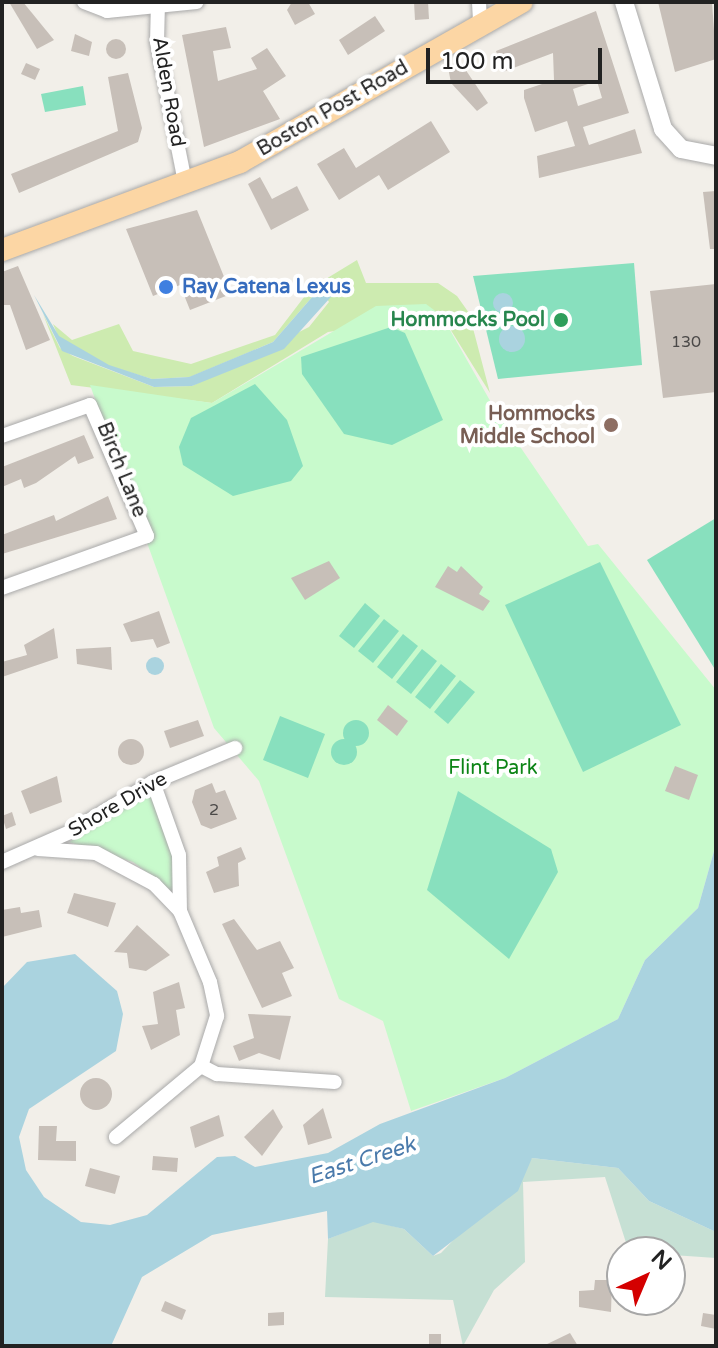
<!DOCTYPE html>
<style>
body{margin:0}
#map{position:relative;width:718px;height:1348px;overflow:hidden;background:#f2efe9;font-family:"Varela Round",sans-serif}
div>[style]{position:absolute}
.grass>*{inset:0;background:#cdebb0}
.wetland>*{inset:0;background:#c6e0d4}
.park>*{inset:0;background:#c8facc}
.pitch>*{inset:0;background:#88e0be}
.round{border-radius:50%}
.water>*{inset:0;background:#aad3df}
.building>*{inset:0;background:#c7bfb8}
.roads{filter:drop-shadow(0 0 2px #a9a9a9) drop-shadow(0 0 2px #a9a9a9)}
.minor>*{height:14px;margin:-7px;padding:0 7px;transform-origin:7px;border-radius:7px;background:#fff}
.tertiary>*{height:18px;margin:-9px;padding:0 9px;transform-origin:9px;border-radius:9px;background:#fff}
.primary>*{height:22px;margin:-11px;padding:0 11px;transform-origin:11px;border-radius:11px;background:#fcd6a4}
.dots>*{width:22px;height:22px;translate:-50% -50%;box-sizing:border-box;border:4px solid #fff;border-radius:50%}
span{translate:-50% -50%;white-space:nowrap;text-align:center;line-height:1.15;-webkit-text-stroke:8px #fff;paint-order:stroke}
.number-label{font-size:16px;color:#4b4948}
.number-label span{-webkit-text-stroke-width:0}
.street-label{font-size:20px;color:#222}
.shop-label{font-size:20px;color:#366cbe;font-weight:700}
.left{translate:0 -50%;text-align:left}
.leisure-label{font-size:20px;color:#27864d;font-weight:700}
.right{translate:-100% -50%;text-align:right}
.education-label{font-size:20px;color:#785e54;font-weight:700}
.park-label{font-size:20px;color:#0c8416}
.water-label{font-size:22px;color:#4a7aab;font-style:italic}
.frame{position:absolute;inset:0;border:4px solid #222;pointer-events:none}
.north{position:absolute;left:606px;top:1236px;width:80px;height:80px;box-sizing:border-box;background:#fff;border:2px solid #a7a7a7;border-radius:50%;rotate:44deg;font-size:22px;font-weight:700;line-height:32px;text-align:center;color:#222}
.north::after{content:'';display:block;margin:auto;width:28px;height:36px;background:#d40000;clip-path:polygon(50% 0,100% 100%,50% 72%,0 100%)}
.scale{position:absolute;left:426px;top:48px;width:176px;height:36px;box-sizing:border-box;border:4px solid #222;border-top:0;padding-left:10px;font-size:24px;line-height:28px;white-space:nowrap;color:#222;-webkit-text-stroke:6px #fff;paint-order:stroke}
</style>
<div id="map">
<div class="grass">
<i style="clip-path:polygon(357px 260px,366px 283px,438px 283px,457px 296px,469px 313px,490px 393px,442px 316px,328px 332px,212px 403px,71px 385px,43px 314px,60px 348px,73px 356px,154px 387px,192px 386px,309px 327px,329px 302px,320px 288px,273px 342px,190px 377px,152px 379px,109px 366px,65px 342px,58px 336px,53px 324px,72px 340px,119px 324px,133px 351px,191px 364px,275px 335px,311px 288px)"></i>
</div>
<div class="wetland">
<i style="clip-path:polygon(532px 1158px,618px 1168px,649px 1201px,716px 1232px,716px 1258px,629px 1252px,605px 1177px,523px 1182px,525px 1262px,494px 1290px,463px 1346px,453px 1300px,325px 1297px,328px 1239px,373px 1221px,404px 1229px,433px 1256px,441px 1253px)"></i>
</div>
<div class="park">
<i style="clip-path:polygon(426px 304px,442px 316px,497px 413px,588px 546px,598px 544px,716px 690px,716px 844px,698px 908px,645px 960px,618px 1019px,505px 1078px,411px 1111px,383px 1021px,339px 999px,259px 781px,214px 728px,90px 385px,212px 403px,376px 306px)"></i>
<i style="clip-path:polygon(151px 791px,175px 843px,174px 893px,133px 862px,69px 842px)"></i>
</div>
<div class="pitch">
<i style="clip-path:polygon(83px 86px,86px 105px,45px 112px,41px 94px)"></i>
<i style="clip-path:polygon(634px 263px,642px 365px,498px 379px,473px 276px)"></i>
<i style="clip-path:polygon(391px 327px,405px 333px,443px 420px,392px 445px,344px 434px,302px 374px,301px 357px)"></i>
<i style="clip-path:polygon(255px 384px,287px 420px,303px 466px,291px 481px,233px 496px,183px 465px,179px 447px,191px 418px)"></i>
<i style="clip-path:polygon(716px 518px,716px 671px,647px 560px)"></i>
<i style="clip-path:polygon(600px 562px,681px 725px,583px 772px,505px 605px)"></i>
<i style="clip-path:polygon(365px 603px,380px 616px,354px 648px,339px 636px)"></i>
<i style="clip-path:polygon(384px 619px,399px 631px,373px 663px,358px 651px)"></i>
<i style="clip-path:polygon(403px 634px,418px 646px,392px 679px,377px 667px)"></i>
<i style="clip-path:polygon(422px 649px,437px 661px,411px 694px,396px 682px)"></i>
<i style="clip-path:polygon(441px 664px,456px 676px,430px 709px,415px 697px)"></i>
<i style="clip-path:polygon(460px 680px,475px 692px,448px 724px,434px 712px)"></i>
<i style="clip-path:polygon(280px 716px,325px 734px,308px 778px,263px 760px)"></i>
<i class="round" style="left:343px;top:720px;width:26px;height:26px"></i>
<i class="round" style="left:331px;top:739px;width:26px;height:26px"></i>
<i style="clip-path:polygon(458px 791px,551px 849px,558px 872px,509px 959px,427px 890px)"></i>
</div>
<div class="water">
<i style="clip-path:polygon(348px 278px,284px 349px,192px 386px,154px 387px,62px 351px,34px 295px,59px 336px,109px 365px,152px 379px,189px 377px,273px 342px,320px 288px)"></i>
<i class="round" style="left:493px;top:293px;width:20px;height:20px"></i>
<i class="round" style="left:499px;top:326px;width:26px;height:26px"></i>
<i class="round" style="left:146px;top:657px;width:18px;height:18px"></i>
<i style="clip-path:polygon(716px 844px,716px 1232px,649px 1201px,618px 1168px,532px 1158px,518px 1191px,433px 1256px,404px 1229px,373px 1222px,328px 1239px,327px 1211px,212px 1235px,142px 1277px,111px 1346px,2px 1346px,2px 988px,27px 962px,75px 954px,117px 991px,123px 1014px,116px 1051px,29px 1109px,19px 1137px,26px 1170px,44px 1197px,81px 1222px,110px 1225px,147px 1215px,217px 1157px,235px 1156px,255px 1167px,328px 1153px,380px 1124px,505px 1078px,618px 1019px,645px 960px,698px 908px)"></i>
</div>
<div class="building">
<i style="clip-path:polygon(9px 2px,23px 2px,54px 40px,37px 49px)"></i>
<i style="clip-path:polygon(292px 2px,308px 2px,315px 14px,295px 25px,287px 10px)"></i>
<i style="clip-path:polygon(414px 2px,428px 2px,429px 19px,415px 20px)"></i>
<i style="clip-path:polygon(658px 2px,712px 2px,716px 59px,675px 72px)"></i>
<i style="clip-path:polygon(evenodd,596px 11px,629px 113px,583px 127px,589px 145px,635px 129px,642px 153px,539px 178px,537px 156px,575px 146px,567px 121px,535px 132px,524px 98px,524px 90px,554px 80px,553px 53px,503px 72px,496px 51px,596px 11px,597px 81px,602px 98px,578px 106px,573px 89px,597px 81px)"></i>
<i style="clip-path:polygon(375px 16px,385px 31px,348px 55px,339px 40px)"></i>
<i style="clip-path:polygon(226px 27px,231px 48px,213px 51px,218px 81px,257px 69px,251px 58px,267px 48px,286px 76px,263px 91px,280px 119px,204px 147px,182px 35px)"></i>
<i style="clip-path:polygon(75px 34px,92px 42px,89px 56px,71px 51px)"></i>
<i class="round" style="left:106px;top:39px;width:20px;height:20px"></i>
<i style="clip-path:polygon(459px 60px,488px 103px,477px 111px,451px 83px,448px 67px)"></i>
<i style="clip-path:polygon(26px 63px,40px 69px,35px 80px,21px 74px)"></i>
<i style="clip-path:polygon(128px 73px,142px 128px,138px 142px,19px 193px,11px 174px,118px 131px,108px 77px)"></i>
<i style="clip-path:polygon(431px 121px,450px 152px,388px 190px,379px 175px,339px 200px,317px 164px,344px 148px,356px 168px)"></i>
<i style="clip-path:polygon(260px 177px,272px 199px,297px 186px,309px 210px,271px 230px,248px 184px)"></i>
<i style="clip-path:polygon(716px 191px,716px 249px,710px 249px,703px 192px)"></i>
<i style="clip-path:polygon(197px 210px,231px 294px,190px 310px,180px 285px,153px 296px,126px 229px)"></i>
<i style="clip-path:polygon(18px 266px,50px 340px,26px 350px,10px 305px,2px 305px,2px 272px)"></i>
<i style="clip-path:polygon(716px 284px,716px 392px,663px 398px,650px 291px)"></i>
<i style="clip-path:polygon(84px 435px,94px 458px,78px 464px,75px 456px,36px 483px,24px 488px,21px 479px,2px 487px,2px 467px)"></i>
<i style="clip-path:polygon(108px 496px,117px 519px,2px 554px,2px 535px,54px 515px,56px 521px)"></i>
<i style="clip-path:polygon(329px 561px,340px 578px,305px 600px,291px 578px)"></i>
<i style="clip-path:polygon(448px 566px,457px 572px,461px 566px,483px 587px,479px 594px,490px 601px,483px 611px,435px 587px)"></i>
<i style="clip-path:polygon(159px 611px,170px 643px,157px 648px,153px 639px,131px 642px,123px 624px)"></i>
<i style="clip-path:polygon(54px 628px,58px 658px,2px 677px,2px 662px,27px 655px,24px 645px)"></i>
<i style="clip-path:polygon(111px 647px,112px 670px,77px 664px,76px 649px)"></i>
<i style="clip-path:polygon(388px 705px,408px 721px,397px 736px,377px 720px)"></i>
<i style="clip-path:polygon(198px 720px,204px 736px,170px 748px,164px 731px)"></i>
<i class="round" style="left:118px;top:739px;width:26px;height:26px"></i>
<i style="clip-path:polygon(675px 766px,698px 775px,689px 800px,665px 791px)"></i>
<i style="clip-path:polygon(57px 776px,62px 802px,30px 814px,21px 791px)"></i>
<i style="clip-path:polygon(212px 783px,216px 793px,225px 790px,237px 819px,211px 829px,201px 825px,192px 802px,195px 790px)"></i>
<i style="clip-path:polygon(12px 812px,16px 825px,6px 829px,2px 816px)"></i>
<i style="clip-path:polygon(241px 847px,246px 859px,238px 863px,239px 886px,214px 893px,206px 872px,219px 866px,217px 857px)"></i>
<i style="clip-path:polygon(74px 893px,116px 903px,108px 927px,67px 913px)"></i>
<i style="clip-path:polygon(20px 907px,21px 913px,39px 910px,42px 927px,2px 937px,2px 910px)"></i>
<i style="clip-path:polygon(234px 919px,257px 950px,280px 941px,294px 968px,282px 973px,292px 996px,262px 1008px,222px 924px)"></i>
<i style="clip-path:polygon(137px 925px,170px 955px,146px 971px,129px 968px,127px 953px,114px 952px)"></i>
<i style="clip-path:polygon(179px 982px,185px 1008px,176px 1010px,180px 1035px,151px 1050px,142px 1026px,158px 1024px,153px 992px)"></i>
<i style="clip-path:polygon(248px 1014px,291px 1016px,280px 1060px,259px 1053px,239px 1061px,233px 1046px,254px 1038px)"></i>
<i class="round" style="left:80px;top:1078px;width:32px;height:32px"></i>
<i style="clip-path:polygon(323px 1108px,332px 1138px,308px 1145px,303px 1125px)"></i>
<i style="clip-path:polygon(273px 1109px,283px 1127px,262px 1156px,244px 1137px)"></i>
<i style="clip-path:polygon(219px 1115px,224px 1136px,195px 1148px,190px 1127px)"></i>
<i style="clip-path:polygon(39px 1126px,57px 1126px,56px 1141px,76px 1141px,76px 1161px,38px 1160px)"></i>
<i style="clip-path:polygon(153px 1156px,178px 1158px,177px 1172px,152px 1170px)"></i>
<i style="clip-path:polygon(90px 1168px,120px 1176px,115px 1194px,85px 1186px)"></i>
<i style="clip-path:polygon(595px 1280px,612px 1280px,611px 1312px,579px 1307px,579px 1291px,594px 1290px)"></i>
<i style="clip-path:polygon(165px 1301px,186px 1310px,182px 1320px,161px 1311px)"></i>
<i style="clip-path:polygon(284px 1312px,284px 1325px,268px 1326px,268px 1313px)"></i>
<i style="clip-path:polygon(703px 1313px,716px 1315px,716px 1329px,701px 1326px)"></i>
<i style="clip-path:polygon(570px 1333px,578px 1346px,543px 1346px)"></i>
<i style="clip-path:polygon(429px 1334px,441px 1334px,441px 1346px,429px 1346px)"></i>
</div>
<div class="roads">
<div class="minor">
<i style="left:84px;top:2px;width:25px;rotate:21deg"></i>
<i style="left:107px;top:11px;width:90px;rotate:-5.7deg"></i>
<i style="left:158px;top:2px;width:40px;rotate:91.4deg"></i>
<i style="left:157px;top:42px;width:143px;rotate:78.7deg"></i>
<i style="left:479px;top:2px;width:21px;rotate:87deg"></i>
<i style="left:2px;top:436px;width:93px;rotate:-19.4deg"></i>
<i style="left:90px;top:405px;width:143px;rotate:66.5deg"></i>
<i style="left:147px;top:536px;width:154px;rotate:160.3deg"></i>
<i style="left:153px;top:782px;width:77px;rotate:70.4deg"></i>
<i style="left:179px;top:855px;width:56px;rotate:89deg"></i>
<i style="left:38px;top:849px;width:58px;rotate:3.9deg"></i>
<i style="left:96px;top:853px;width:66px;rotate:28.1deg"></i>
<i style="left:154px;top:884px;width:37px;rotate:46deg"></i>
<i style="left:180px;top:911px;width:77px;rotate:67.1deg"></i>
<i style="left:210px;top:982px;width:35px;rotate:78deg"></i>
<i style="left:217px;top:1016px;width:52px;rotate:107.7deg"></i>
<i style="left:201px;top:1066px;width:111px;rotate:140.1deg"></i>
<i style="left:2px;top:862px;width:74px;rotate:-23.8deg"></i>
<i style="left:70px;top:832px;width:97px;rotate:-31.1deg"></i>
<i style="left:153px;top:782px;width:89px;rotate:-22.5deg"></i>
<i style="left:201px;top:1066px;width:18px;rotate:27deg"></i>
<i style="left:217px;top:1074px;width:118px;rotate:3.9deg"></i>
</div>
<div class="tertiary">
<i style="left:624px;top:2px;width:133px;rotate:72.9deg"></i>
<i style="left:663px;top:129px;width:27px;rotate:48deg"></i>
<i style="left:681px;top:149px;width:36px;rotate:11deg"></i>
</div>
<div class="primary">
<i style="left:2px;top:250px;width:254px;rotate:-20.3deg"></i>
<i style="left:240px;top:162px;width:324px;rotate:-29.6deg"></i>
</div>
</div>
<div class="dots">
<i style="left:166px;top:287px;background:#3f7fe0"></i>
<i style="left:561px;top:320px;background:#2e9e5b"></i>
<i style="left:611px;top:425px;background:#8d6e63"></i>
</div>
<div class="number-label">
<span style="left:686px;top:342px">130</span>
<span style="left:214px;top:810px">2</span>
</div>
<div class="street-label">
<span style="left:168px;top:92px;rotate:80deg">Alden Road</span>
<span style="left:333px;top:109px;rotate:-30deg">Boston Post Road</span>
<span style="left:121px;top:470px;rotate:68deg">Birch Lane</span>
<span style="left:118px;top:805px;rotate:-30deg">Shore Drive</span>
</div>
<div class="shop-label">
<span class="left" style="left:182px;top:287px">Ray Catena Lexus</span>
</div>
<div class="leisure-label">
<span class="right" style="left:545px;top:320px">Hommocks Pool</span>
</div>
<div class="education-label">
<span class="right" style="left:595px;top:426px">Hommocks<br>Middle School</span>
</div>
<div class="park-label">
<span style="left:493px;top:768px">Flint Park</span>
</div>
<div class="water-label">
<span style="left:362px;top:1161px;rotate:-18deg">East Creek</span>
</div>
<div class="frame"></div>
<div class="north">N</div>
<div class="scale">100 m</div>
</div>
